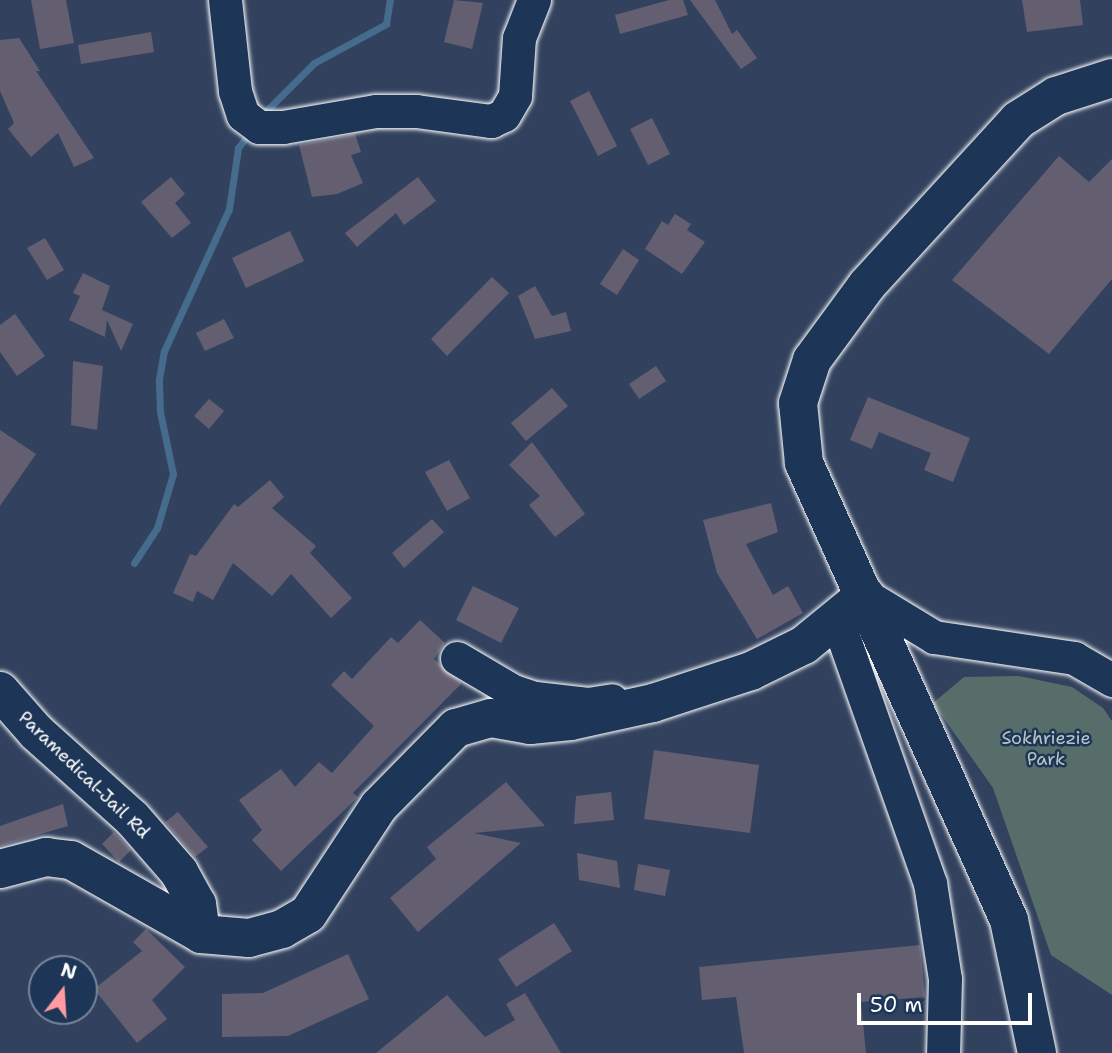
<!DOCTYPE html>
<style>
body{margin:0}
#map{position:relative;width:1112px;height:1053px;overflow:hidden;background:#32425e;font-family:"Shantell Sans",sans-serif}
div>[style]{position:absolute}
.green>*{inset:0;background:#576d69}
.stream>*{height:7px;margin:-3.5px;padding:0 3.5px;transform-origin:3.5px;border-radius:3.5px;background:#456c8d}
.building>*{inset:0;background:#635f70}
.roads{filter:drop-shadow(0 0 2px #fff) drop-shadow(0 0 2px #fff)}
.minor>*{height:33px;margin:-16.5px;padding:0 16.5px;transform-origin:16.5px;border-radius:16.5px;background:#1d3557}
.major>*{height:38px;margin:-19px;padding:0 19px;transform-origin:19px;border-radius:19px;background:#1d3557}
.highway>*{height:38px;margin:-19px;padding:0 19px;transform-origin:19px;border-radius:19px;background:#1d3557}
span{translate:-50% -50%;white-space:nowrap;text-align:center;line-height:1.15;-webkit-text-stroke:5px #1d3557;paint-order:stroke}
.park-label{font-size:18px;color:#bcc5c3}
.street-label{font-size:18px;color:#fff}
.north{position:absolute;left:28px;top:955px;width:70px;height:70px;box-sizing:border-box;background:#1d3557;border:2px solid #77869a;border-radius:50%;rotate:17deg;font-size:19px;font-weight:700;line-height:28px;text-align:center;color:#fff}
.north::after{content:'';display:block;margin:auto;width:24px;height:32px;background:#ff9aa2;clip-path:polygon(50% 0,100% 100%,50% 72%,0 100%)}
.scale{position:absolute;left:857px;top:993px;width:175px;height:32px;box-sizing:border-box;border:4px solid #fff;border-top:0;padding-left:9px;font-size:21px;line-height:24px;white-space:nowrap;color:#fff;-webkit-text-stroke:5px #1d3557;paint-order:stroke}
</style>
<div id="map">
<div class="green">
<i style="clip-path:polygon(1019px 676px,1072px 687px,1103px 708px,1112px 721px,1112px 995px,1051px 955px,993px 788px,933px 703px,964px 677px)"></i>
</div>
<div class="stream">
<i style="left:261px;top:116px;width:75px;rotate:-45deg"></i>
<i style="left:314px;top:63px;width:82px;rotate:-28.4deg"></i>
<i style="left:386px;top:24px;width:24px;rotate:-81deg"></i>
<i style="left:134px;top:563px;width:42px;rotate:-56.7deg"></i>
<i style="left:157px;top:528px;width:56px;rotate:-73.5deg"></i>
<i style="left:173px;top:474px;width:63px;rotate:-101.8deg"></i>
<i style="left:160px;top:412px;width:33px;rotate:-92deg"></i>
<i style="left:159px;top:379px;width:28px;rotate:-80deg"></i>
<i style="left:164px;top:351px;width:156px;rotate:-65.4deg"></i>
<i style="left:229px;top:209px;width:62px;rotate:-81.6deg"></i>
<i style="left:238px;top:148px;width:20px;rotate:-53deg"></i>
</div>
<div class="building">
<i style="clip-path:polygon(31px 0,66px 0,74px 43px,40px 49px)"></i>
<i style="clip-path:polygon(454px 0,483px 3px,472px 49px,444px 42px)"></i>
<i style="clip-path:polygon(669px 0,683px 0,688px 15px,620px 34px,615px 15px)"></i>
<i style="clip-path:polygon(690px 0,715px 0,732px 34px,737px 30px,757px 58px,741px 69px)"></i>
<i style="clip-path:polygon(1022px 0,1080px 0,1083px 25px,1027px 32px)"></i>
<i style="clip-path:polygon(151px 32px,154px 52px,81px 64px,78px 45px)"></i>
<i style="clip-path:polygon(19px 38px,40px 71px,36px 71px,94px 158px,74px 167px,58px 133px,31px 157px,8px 129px,14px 123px,0 91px,0 40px)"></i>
<i style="clip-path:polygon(589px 91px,617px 146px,598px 156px,570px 101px)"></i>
<i style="clip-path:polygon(652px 118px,670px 154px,648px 165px,630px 129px)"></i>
<i style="clip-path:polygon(355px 134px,361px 152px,351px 155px,363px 183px,337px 194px,312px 197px,299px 145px)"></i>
<i style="clip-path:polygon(1059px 156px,1089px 182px,1112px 159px,1112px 279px,1049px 354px,952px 280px)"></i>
<i style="clip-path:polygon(171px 177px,185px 194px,175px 203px,191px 223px,172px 238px,141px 202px)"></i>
<i style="clip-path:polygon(418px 177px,436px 201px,404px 225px,396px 213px,357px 247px,345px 233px)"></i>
<i style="clip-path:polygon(675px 214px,691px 224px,687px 230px,705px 242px,682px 274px,645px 249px,662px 221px,668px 225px)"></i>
<i style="clip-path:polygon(290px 231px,304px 261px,246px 288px,232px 258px)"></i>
<i style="clip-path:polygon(45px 238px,64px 270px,47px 280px,27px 248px)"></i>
<i style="clip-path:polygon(623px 249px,639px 260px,617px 295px,600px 284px)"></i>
<i style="clip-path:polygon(83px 273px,110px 286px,102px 310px,133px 324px,121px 351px,107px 320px,105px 337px,69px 320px,80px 296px,73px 293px)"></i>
<i style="clip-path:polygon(492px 277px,509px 293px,447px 356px,431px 339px)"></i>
<i style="clip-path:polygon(535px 286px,552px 316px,566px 312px,571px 331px,535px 339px,518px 296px)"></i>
<i style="clip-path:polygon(15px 314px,45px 356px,17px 376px,0 352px,0 325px)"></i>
<i style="clip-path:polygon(224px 319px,234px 338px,205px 351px,196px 333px)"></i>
<i style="clip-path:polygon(73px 361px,103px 366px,97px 430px,71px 425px)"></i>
<i style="clip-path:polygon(656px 366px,666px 381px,639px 399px,629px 384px)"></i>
<i style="clip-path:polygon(552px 388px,568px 406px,526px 441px,511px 423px)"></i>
<i style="clip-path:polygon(868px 397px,970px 438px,953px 482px,924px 470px,931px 453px,879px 432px,872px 449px,850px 440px)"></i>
<i style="clip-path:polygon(209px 399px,224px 411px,209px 429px,194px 416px)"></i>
<i style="clip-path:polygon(0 430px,36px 454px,0 506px)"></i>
<i style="clip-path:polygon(532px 442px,585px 514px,555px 537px,529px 505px,540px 496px,509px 465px)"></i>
<i style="clip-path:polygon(449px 460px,470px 498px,447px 511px,425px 472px)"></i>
<i style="clip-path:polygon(270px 480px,284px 497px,272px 508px,316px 546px,310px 553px,352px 598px,331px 618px,291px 574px,272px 596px,233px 563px,213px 600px,197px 591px,193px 602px,173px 593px,190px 554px,196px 556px,234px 504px,238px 507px)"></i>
<i style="clip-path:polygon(771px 503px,778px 532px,746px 544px,773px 595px,788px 586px,803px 613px,757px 639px,717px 573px,703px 520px)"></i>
<i style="clip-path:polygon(432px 519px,444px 532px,404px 568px,392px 553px)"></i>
<i style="clip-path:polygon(473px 586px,519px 608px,501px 643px,456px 620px)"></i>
<i style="clip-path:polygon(420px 620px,445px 643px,434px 659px,462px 683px,353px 793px,358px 797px,281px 871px,252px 840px,262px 830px,239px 800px,281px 769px,295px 787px,319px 762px,332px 773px,374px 726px,331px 685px,344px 671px,352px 679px,391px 637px,398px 643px)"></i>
<i style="clip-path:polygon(654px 750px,759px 765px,750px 833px,644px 819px)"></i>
<i style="clip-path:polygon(506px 782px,545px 826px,474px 833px,521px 843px,418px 932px,390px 898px,436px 859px,427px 847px)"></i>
<i style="clip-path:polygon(611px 792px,614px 820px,574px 824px,576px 796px)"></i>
<i style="clip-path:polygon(63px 804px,68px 826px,0 846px,0 826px)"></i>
<i style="clip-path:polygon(178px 812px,208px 847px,195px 857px,165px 822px)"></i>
<i style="clip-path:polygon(114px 832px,131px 850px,119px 862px,102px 844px)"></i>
<i style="clip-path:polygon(577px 853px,617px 861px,620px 888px,579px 880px)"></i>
<i style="clip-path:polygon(638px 864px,670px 870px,665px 896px,634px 890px)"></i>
<i style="clip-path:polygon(554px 923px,572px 951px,516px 987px,498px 959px)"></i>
<i style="clip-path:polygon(146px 929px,185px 967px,152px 1000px,167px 1019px,137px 1043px,94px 989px,142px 951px,133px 942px)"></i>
<i style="clip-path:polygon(920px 945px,925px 997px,861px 1002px,866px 1053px,744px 1053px,736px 997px,702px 1000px,699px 967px)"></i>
<i style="clip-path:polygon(348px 954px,369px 999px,288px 1036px,222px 1037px,222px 994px,263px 993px)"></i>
<i style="clip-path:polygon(525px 993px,561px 1053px,376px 1053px,447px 995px,485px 1037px,515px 1020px,506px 1004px)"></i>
</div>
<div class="roads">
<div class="minor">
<i style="left:225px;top:0;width:92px;rotate:83.7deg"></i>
<i style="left:235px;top:91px;width:25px;rotate:72deg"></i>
<i style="left:243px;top:115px;width:20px;rotate:37deg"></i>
<i style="left:259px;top:127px;width:24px"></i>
<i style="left:283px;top:127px;width:94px;rotate:-9.8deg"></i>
<i style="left:376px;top:111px;width:40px"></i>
<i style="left:416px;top:111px;width:76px;rotate:7.6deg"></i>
<i style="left:491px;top:121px;width:14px;rotate:-25deg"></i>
<i style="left:504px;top:115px;width:22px;rotate:-60deg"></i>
<i style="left:515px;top:96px;width:58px;rotate:-86.1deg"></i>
<i style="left:519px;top:38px;width:41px;rotate:-68.5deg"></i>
<i style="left:865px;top:595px;width:81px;rotate:31.3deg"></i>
<i style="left:934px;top:637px;width:142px;rotate:8.5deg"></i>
<i style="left:1074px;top:658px;width:44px;rotate:30.1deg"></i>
<i style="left:838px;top:622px;width:277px;rotate:70.6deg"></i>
<i style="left:930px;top:883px;width:97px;rotate:81.1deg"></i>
<i style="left:945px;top:979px;width:74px;rotate:91.5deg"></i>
<i style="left:457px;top:658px;width:65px;rotate:30.5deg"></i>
<i style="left:513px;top:691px;width:23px;rotate:18deg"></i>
<i style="left:535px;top:698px;width:53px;rotate:6.5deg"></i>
<i style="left:588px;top:704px;width:24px;rotate:-9deg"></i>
</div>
<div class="major">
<i style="left:0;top:691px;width:55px;rotate:48.7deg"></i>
<i style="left:36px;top:732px;width:129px;rotate:41.9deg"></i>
<i style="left:132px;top:818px;width:72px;rotate:49deg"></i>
<i style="left:179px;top:872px;width:37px;rotate:61deg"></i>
<i style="left:197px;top:904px;width:30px;rotate:82deg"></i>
<i style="left:0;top:869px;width:48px;rotate:-14.6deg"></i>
<i style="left:46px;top:857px;width:25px;rotate:7deg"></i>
<i style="left:71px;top:860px;width:150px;rotate:29.6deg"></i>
<i style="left:201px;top:934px;width:48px;rotate:4.8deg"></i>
<i style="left:249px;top:938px;width:34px;rotate:-15deg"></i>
<i style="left:282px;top:929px;width:30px;rotate:-30deg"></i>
<i style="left:308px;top:914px;width:129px;rotate:-56.7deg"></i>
<i style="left:379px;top:806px;width:110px;rotate:-45.4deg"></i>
<i style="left:456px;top:728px;width:36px;rotate:-16deg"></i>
<i style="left:491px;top:718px;width:40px;rotate:10deg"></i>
<i style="left:530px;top:725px;width:41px;rotate:-5.6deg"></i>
<i style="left:571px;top:721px;width:84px;rotate:-12.4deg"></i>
<i style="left:653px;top:703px;width:103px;rotate:-18.1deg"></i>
<i style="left:751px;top:671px;width:59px;rotate:-26.1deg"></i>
<i style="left:804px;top:645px;width:79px;rotate:-39.3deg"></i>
</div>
<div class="highway">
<i style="left:1037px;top:1053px;width:136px;rotate:-101.9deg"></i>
<i style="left:1009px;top:920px;width:501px;rotate:-114.16deg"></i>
<i style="left:804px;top:463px;width:60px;rotate:-95.7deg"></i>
<i style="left:798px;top:403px;width:45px;rotate:-72deg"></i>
<i style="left:812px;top:360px;width:93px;rotate:-53.7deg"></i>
<i style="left:867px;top:285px;width:224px;rotate:-47.5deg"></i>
<i style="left:1018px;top:120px;width:45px;rotate:-32.3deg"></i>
<i style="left:1056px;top:96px;width:59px;rotate:-17.8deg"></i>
</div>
</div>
<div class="park-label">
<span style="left:1046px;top:749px">Sokhriezie<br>Park</span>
</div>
<div class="street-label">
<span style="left:84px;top:775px;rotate:44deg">Paramedical-Jail Rd</span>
</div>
<div class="north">N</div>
<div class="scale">50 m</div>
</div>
